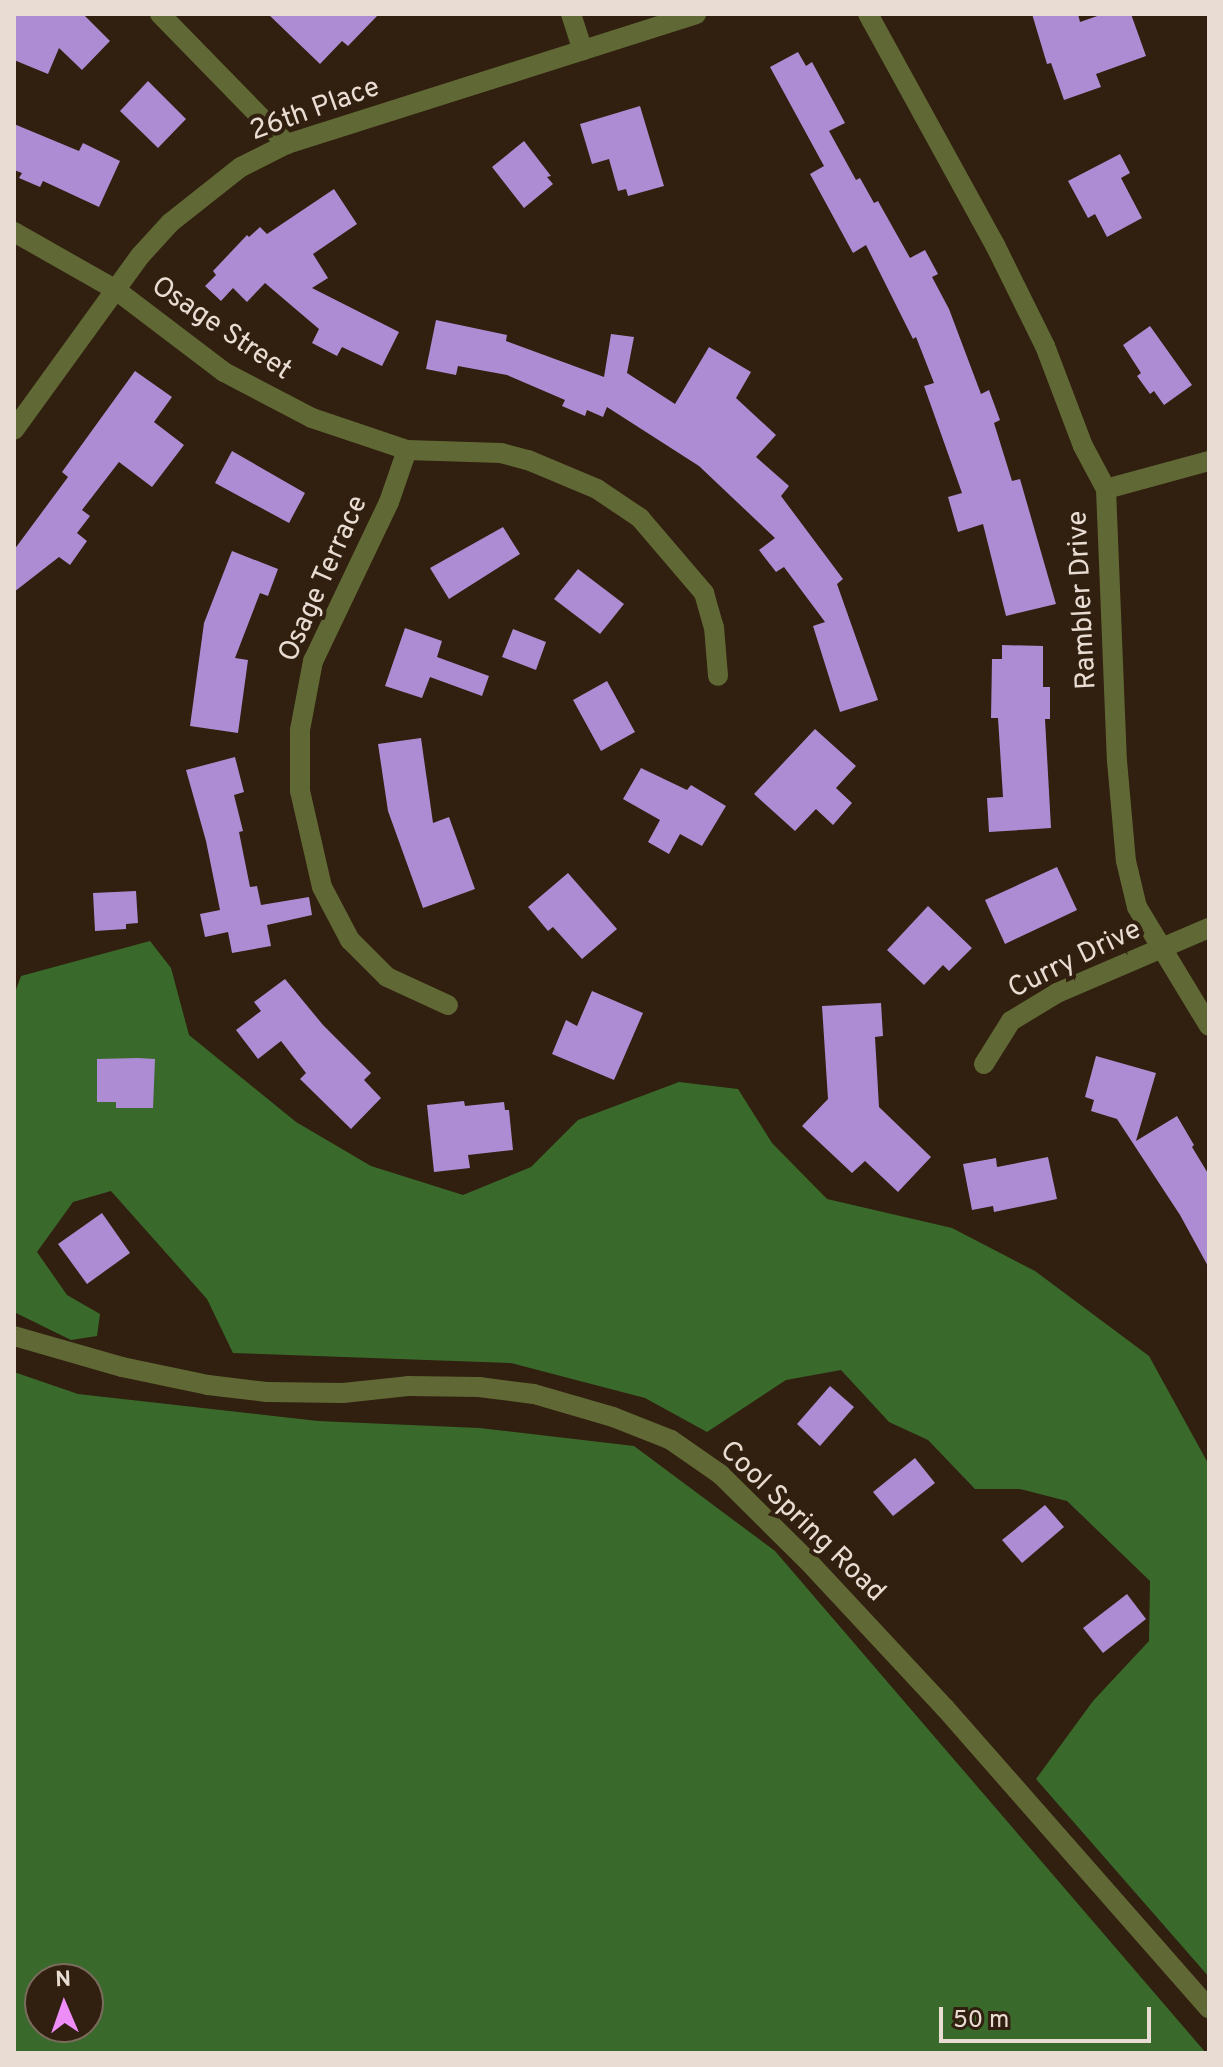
<!DOCTYPE html>
<style>
body{margin:0}
#map{position:relative;width:1223px;height:2067px;overflow:hidden;background:#311f0f;font-family:Overpass,sans-serif}
div>[style]{position:absolute}
.forest>*{inset:0;background:#396a2c}
.building>*{inset:0;background:#ad8cd3}
.minor>*{height:20px;margin:-10px;padding:0 10px;transform-origin:10px;border-radius:10px;background:#606935}
span{translate:-50% -50%;white-space:nowrap;text-align:center;line-height:1.15;-webkit-text-stroke:8px #311f0f;paint-order:stroke}
.street-label{font-size:28px;color:#e9ddd3}
.frame{position:absolute;inset:0;border:16px solid #e9ddd3;pointer-events:none}
.north{position:absolute;left:24px;top:1963px;width:80px;height:80px;box-sizing:border-box;background:#311f0f;border:2px solid #7b6b5d;border-radius:50%;rotate:358deg;font-size:22px;font-weight:700;line-height:32px;text-align:center;color:#e9ddd3}
.north::after{content:'';display:block;margin:auto;width:28px;height:36px;background:#ee8cf8;clip-path:polygon(50% 0,100% 100%,50% 72%,0 100%)}
.scale{position:absolute;left:939px;top:2007px;width:212px;height:36px;box-sizing:border-box;border:4px solid #e9ddd3;border-top:0;padding-left:10px;font-size:24px;line-height:28px;white-space:nowrap;color:#e9ddd3;-webkit-text-stroke:6px #311f0f;paint-order:stroke}
</style>
<div id="map">
<div class="forest">
<i style="clip-path:polygon(150px 941px,171px 968px,189px 1035px,296px 1122px,371px 1166px,463px 1195px,531px 1167px,578px 1120px,679px 1082px,738px 1089px,772px 1143px,827px 1199px,952px 1228px,1035px 1271px,1149px 1356px,1209px 1465px,1209px 1977px,1036px 1779px,1093px 1701px,1149px 1641px,1150px 1581px,1067px 1501px,1020px 1489px,975px 1489px,928px 1440px,889px 1422px,841px 1370px,786px 1380px,707px 1432px,645px 1398px,511px 1363px,233px 1353px,207px 1299px,111px 1191px,73px 1202px,37px 1252px,67px 1295px,100px 1314px,97px 1336px,71px 1340px,14px 1312px,14px 995px,21px 976px)"></i>
<i style="clip-path:polygon(evenodd,14px 1372px,78px 1394px,318px 1421px,479px 1428px,634px 1446px,775px 1551px,1206px 2053px,14px 2053px,14px 1372px,40px 1979px,88px 1979px,88px 2027px,40px 2027px,40px 1979px)"></i>
</div>
<div class="building">
<i style="clip-path:polygon(14px 14px,83px 14px,110px 41px,82px 70px,59px 48px,48px 74px,14px 60px)"></i>
<i style="clip-path:polygon(268px 14px,379px 14px,348px 46px,342px 41px,320px 64px)"></i>
<i style="clip-path:polygon(1032px 14px,1078px 14px,1080px 22px,1103px 14px,1131px 14px,1146px 56px,1096px 74px,1101px 87px,1064px 100px,1051px 63px,1047px 64px)"></i>
<i style="clip-path:polygon(798px 52px,806px 66px,812px 62px,845px 123px,829px 131px,856px 180px,860px 178px,874px 203px,878px 201px,910px 258px,925px 250px,938px 274px,932px 277px,949px 309px,981px 394px,989px 390px,1000px 420px,994px 423px,1012px 481px,1020px 479px,1056px 604px,1006px 616px,983px 524px,958px 532px,948px 497px,962px 493px,924px 386px,934px 383px,916px 337px,913px 339px,866px 245px,853px 253px,810px 174px,824px 166px,770px 67px)"></i>
<i style="clip-path:polygon(148px 81px,186px 119px,158px 148px,120px 111px)"></i>
<i style="clip-path:polygon(640px 106px,664px 186px,628px 196px,626px 189px,618px 191px,609px 159px,592px 164px,580px 124px)"></i>
<i style="clip-path:polygon(14px 124px,79px 151px,83px 143px,120px 161px,99px 207px,43px 181px,40px 187px,19px 178px,22px 173px,14px 170px)"></i>
<i style="clip-path:polygon(524px 141px,551px 176px,547px 177px,553px 184px,524px 208px,492px 167px)"></i>
<i style="clip-path:polygon(1120px 154px,1130px 173px,1121px 178px,1142px 218px,1107px 237px,1095px 214px,1088px 218px,1068px 181px)"></i>
<i style="clip-path:polygon(334px 189px,357px 224px,313px 254px,328px 278px,312px 288px,399px 332px,382px 366px,342px 347px,337px 356px,312px 343px,319px 329px,265px 283px,247px 302px,233px 288px,221px 301px,205px 286px,216px 275px,213px 271px,247px 235px,249px 237px,260px 227px,267px 234px)"></i>
<i style="clip-path:polygon(436px 320px,507px 335px,506px 341px,604px 377px,611px 334px,634px 337px,627px 373px,675px 404px,709px 347px,751px 372px,736px 398px,776px 435px,756px 457px,789px 486px,781px 496px,843px 579px,837px 584px,878px 700px,840px 712px,813px 626px,825px 622px,784px 567px,776px 572px,759px 550px,775px 538px,699px 466px,607px 407px,603px 417px,587px 410px,585px 416px,562px 406px,565px 400px,507px 375px,458px 366px,456px 375px,426px 369px)"></i>
<i style="clip-path:polygon(1150px 326px,1192px 385px,1164px 405px,1154px 391px,1150px 394px,1137px 376px,1141px 373px,1123px 345px)"></i>
<i style="clip-path:polygon(135px 371px,172px 397px,154px 422px,184px 445px,152px 487px,119px 462px,82px 510px,90px 516px,77px 533px,87px 541px,70px 565px,59px 557px,14px 592px,14px 550px,68px 477px,62px 472px)"></i>
<i style="clip-path:polygon(232px 451px,305px 493px,289px 523px,215px 483px)"></i>
<i style="clip-path:polygon(503px 527px,520px 554px,449px 599px,430px 568px)"></i>
<i style="clip-path:polygon(232px 551px,278px 569px,268px 596px,260px 593px,235px 658px,248px 660px,238px 733px,190px 726px,204px 623px)"></i>
<i style="clip-path:polygon(578px 569px,624px 604px,600px 634px,554px 599px)"></i>
<i style="clip-path:polygon(405px 628px,442px 641px,437px 657px,489px 676px,482px 696px,430px 677px,422px 698px,385px 686px)"></i>
<i style="clip-path:polygon(513px 629px,546px 642px,536px 670px,502px 657px)"></i>
<i style="clip-path:polygon(1002px 645px,1043px 646px,1043px 687px,1050px 687px,1050px 719px,1045px 719px,1051px 828px,989px 832px,987px 798px,1003px 797px,998px 718px,991px 718px,992px 659px,1002px 659px)"></i>
<i style="clip-path:polygon(607px 681px,635px 732px,601px 751px,573px 700px)"></i>
<i style="clip-path:polygon(815px 729px,856px 766px,836px 788px,852px 803px,833px 825px,816px 809px,795px 831px,754px 794px)"></i>
<i style="clip-path:polygon(421px 738px,433px 823px,449px 817px,475px 889px,423px 908px,388px 811px,378px 744px)"></i>
<i style="clip-path:polygon(235px 757px,244px 792px,234px 795px,243px 831px,239px 832px,250px 887px,257px 886px,261px 905px,309px 897px,312px 915px,267px 925px,271px 946px,232px 953px,228px 932px,205px 937px,200px 914px,220px 910px,206px 841px,186px 770px)"></i>
<i style="clip-path:polygon(641px 768px,687px 790px,691px 785px,726px 806px,702px 846px,680px 834px,669px 854px,648px 842px,660px 820px,623px 799px)"></i>
<i style="clip-path:polygon(1057px 867px,1077px 910px,1005px 944px,985px 900px)"></i>
<i style="clip-path:polygon(568px 873px,617px 929px,582px 959px,553px 927px,548px 931px,528px 907px)"></i>
<i style="clip-path:polygon(136px 891px,138px 923px,126px 924px,126px 929px,95px 931px,93px 893px)"></i>
<i style="clip-path:polygon(928px 906px,972px 948px,949px 971px,943px 965px,924px 985px,887px 950px)"></i>
<i style="clip-path:polygon(285px 979px,323px 1025px,371px 1073px,364px 1080px,381px 1098px,351px 1129px,300px 1079px,306px 1073px,281px 1041px,258px 1059px,236px 1030px,261px 1011px,254px 1002px)"></i>
<i style="clip-path:polygon(592px 991px,643px 1013px,614px 1080px,552px 1054px,566px 1020px,577px 1026px)"></i>
<i style="clip-path:polygon(881px 1003px,883px 1036px,875px 1037px,879px 1107px,931px 1157px,898px 1192px,865px 1161px,852px 1173px,802px 1126px,828px 1099px,822px 1006px)"></i>
<i style="clip-path:polygon(1096px 1056px,1156px 1073px,1136px 1141px,1177px 1116px,1194px 1145px,1192px 1147px,1209px 1175px,1209px 1268px,1180px 1215px,1117px 1119px,1091px 1111px,1094px 1100px,1085px 1097px)"></i>
<i style="clip-path:polygon(138px 1058px,155px 1059px,153px 1108px,116px 1108px,116px 1102px,97px 1102px,97px 1059px)"></i>
<i style="clip-path:polygon(464px 1101px,465px 1106px,504px 1102px,505px 1110px,509px 1110px,513px 1150px,468px 1155px,470px 1168px,434px 1172px,427px 1105px)"></i>
<i style="clip-path:polygon(1048px 1157px,1057px 1199px,994px 1212px,993px 1206px,972px 1210px,963px 1164px,996px 1158px,997px 1167px)"></i>
<i style="clip-path:polygon(102px 1213px,130px 1253px,87px 1284px,58px 1244px)"></i>
<i style="clip-path:polygon(830px 1386px,854px 1407px,820px 1446px,797px 1424px)"></i>
<i style="clip-path:polygon(915px 1458px,935px 1483px,893px 1516px,873px 1492px)"></i>
<i style="clip-path:polygon(1045px 1505px,1064px 1527px,1022px 1563px,1002px 1540px)"></i>
<i style="clip-path:polygon(1127px 1594px,1146px 1619px,1103px 1653px,1083px 1628px)"></i>
</div>
<div class="minor">
<i style="left:160px;top:14px;width:182px;rotate:45.7deg"></i>
<i style="left:571px;top:14px;width:38px;rotate:72deg"></i>
<i style="left:868px;top:14px;width:264px;rotate:61.2deg"></i>
<i style="left:995px;top:245px;width:113px;rotate:63.7deg"></i>
<i style="left:1045px;top:346px;width:107px;rotate:69.2deg"></i>
<i style="left:1083px;top:446px;width:49px;rotate:61.9deg"></i>
<i style="left:1106px;top:489px;width:272px;rotate:87.7deg"></i>
<i style="left:1117px;top:761px;width:100px;rotate:84.9deg"></i>
<i style="left:1126px;top:861px;width:47px;rotate:76.6deg"></i>
<i style="left:1137px;top:907px;width:139px;rotate:58.8deg"></i>
<i style="left:14px;top:232px;width:117px;rotate:29.6deg"></i>
<i style="left:116px;top:290px;width:136px;rotate:37.2deg"></i>
<i style="left:224px;top:372px;width:99px;rotate:27.6deg"></i>
<i style="left:312px;top:418px;width:100px;rotate:18.6deg"></i>
<i style="left:407px;top:450px;width:94px;rotate:1.8deg"></i>
<i style="left:501px;top:453px;width:28px;rotate:15deg"></i>
<i style="left:528px;top:460px;width:75px;rotate:22.8deg"></i>
<i style="left:597px;top:489px;width:52px;rotate:34deg"></i>
<i style="left:640px;top:518px;width:99px;rotate:49.5deg"></i>
<i style="left:704px;top:593px;width:35px;rotate:74deg"></i>
<i style="left:714px;top:627px;width:49px;rotate:85.3deg"></i>
<i style="left:14px;top:430px;width:215px;rotate:-54.1deg"></i>
<i style="left:140px;top:256px;width:45px;rotate:-47.7deg"></i>
<i style="left:170px;top:223px;width:90px;rotate:-38.3deg"></i>
<i style="left:241px;top:167px;width:51px;rotate:-26.6deg"></i>
<i style="left:287px;top:144px;width:429px;rotate:-17.6deg"></i>
<i style="left:407px;top:450px;width:55px;rotate:109.1deg"></i>
<i style="left:389px;top:502px;width:176px;rotate:115.5deg"></i>
<i style="left:313px;top:661px;width:70px;rotate:100.7deg"></i>
<i style="left:300px;top:730px;width:61px;rotate:90deg"></i>
<i style="left:300px;top:791px;width:98px;rotate:77.1deg"></i>
<i style="left:322px;top:887px;width:60px;rotate:62.2deg"></i>
<i style="left:350px;top:940px;width:52px;rotate:45deg"></i>
<i style="left:387px;top:977px;width:67px;rotate:24.7deg"></i>
<i style="left:1106px;top:489px;width:107px;rotate:-15.2deg"></i>
<i style="left:984px;top:1064px;width:51px;rotate:-57.9deg"></i>
<i style="left:1011px;top:1021px;width:54px;rotate:-31.3deg"></i>
<i style="left:1057px;top:993px;width:165px;rotate:-23.2deg"></i>
<i style="left:14px;top:1336px;width:112px;rotate:16deg"></i>
<i style="left:122px;top:1367px;width:88px;rotate:11.8deg"></i>
<i style="left:208px;top:1385px;width:59px;rotate:6.8deg"></i>
<i style="left:267px;top:1392px;width:76px;rotate:0.8deg"></i>
<i style="left:343px;top:1393px;width:65px;rotate:-6.1deg"></i>
<i style="left:408px;top:1386px;width:71px;rotate:0.8deg"></i>
<i style="left:479px;top:1387px;width:55px;rotate:7.3deg"></i>
<i style="left:534px;top:1394px;width:82px;rotate:16.2deg"></i>
<i style="left:613px;top:1417px;width:62px;rotate:21.6deg"></i>
<i style="left:671px;top:1440px;width:60px;rotate:34.8deg"></i>
<i style="left:720px;top:1474px;width:121px;rotate:44.7deg"></i>
<i style="left:806px;top:1559px;width:204px;rotate:47deg"></i>
<i style="left:945px;top:1708px;width:400px;rotate:48.7deg"></i>
</div>
<div class="street-label">
<span style="left:315px;top:110px;rotate:-20deg">26th Place</span>
<span style="left:221px;top:329px;rotate:34deg">Osage Street</span>
<span style="left:324px;top:579px;rotate:-66deg">Osage Terrace</span>
<span style="left:1083px;top:600px;rotate:-93deg">Rambler Drive</span>
<span style="left:1075px;top:960px;rotate:-26deg">Curry Drive</span>
<span style="left:802px;top:1522px;rotate:44deg">Cool Spring Road</span>
</div>
<div class="frame"></div>
<div class="north">N</div>
<div class="scale">50 m</div>
</div>
